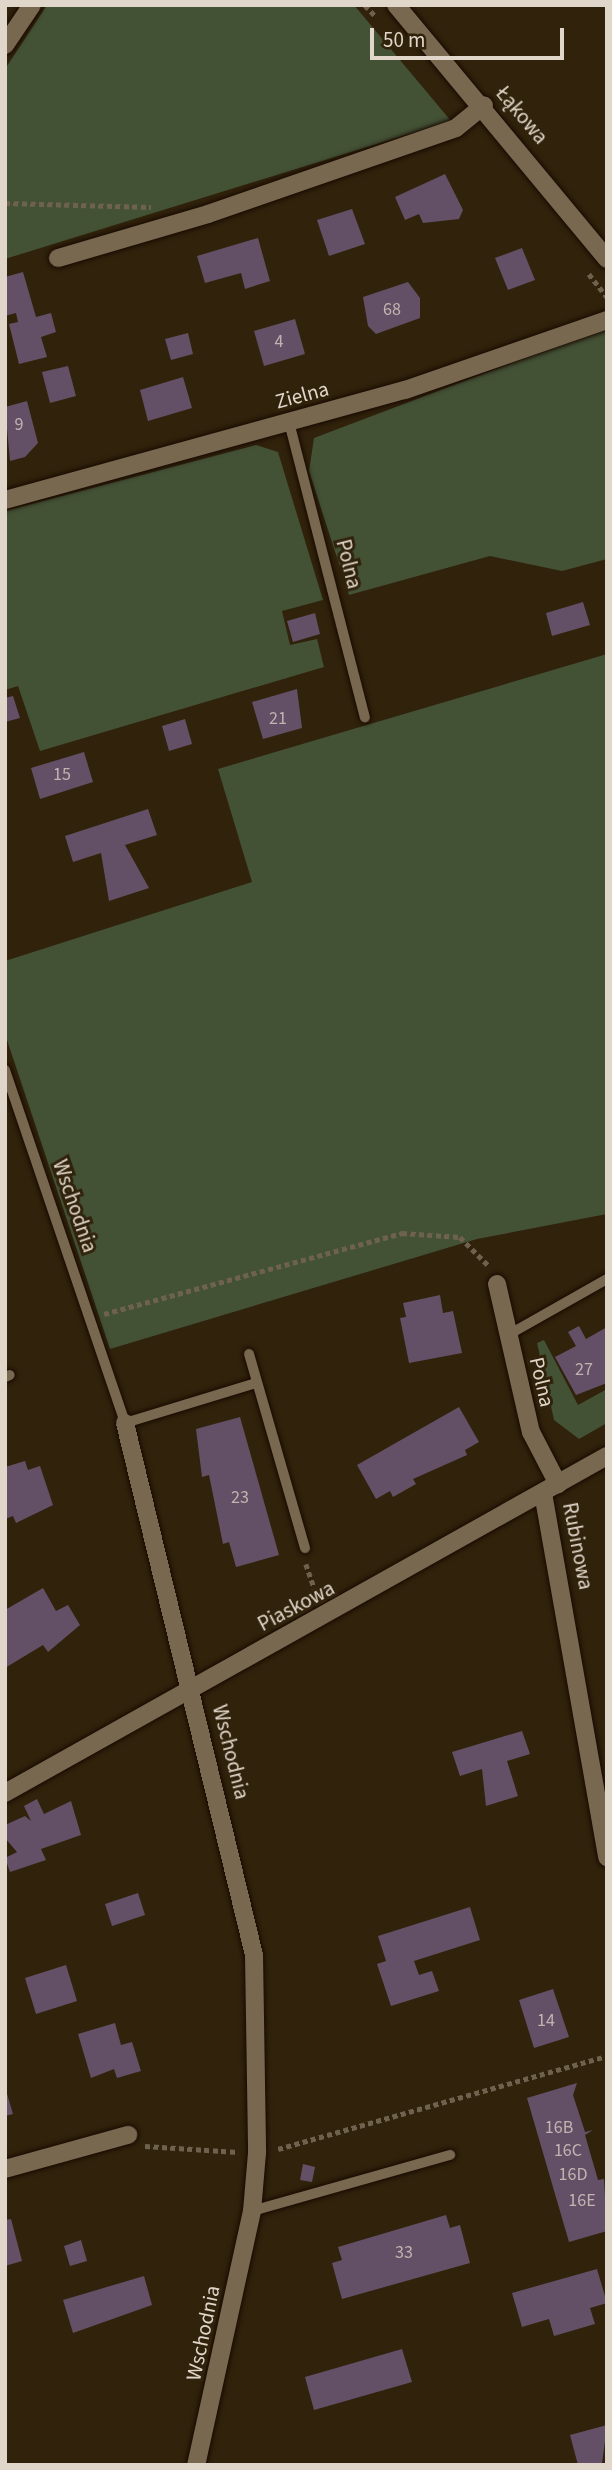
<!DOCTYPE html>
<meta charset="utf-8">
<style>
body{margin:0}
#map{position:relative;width:612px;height:2470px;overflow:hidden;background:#30220b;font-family:"Source Sans 3",sans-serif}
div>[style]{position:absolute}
.green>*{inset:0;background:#435135}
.building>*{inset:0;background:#635066}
.path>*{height:4.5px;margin-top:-2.25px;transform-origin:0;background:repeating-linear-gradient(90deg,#6e624e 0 5px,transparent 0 8.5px)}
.roads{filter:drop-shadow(0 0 2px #180a00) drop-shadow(0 0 2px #180a00)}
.lane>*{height:10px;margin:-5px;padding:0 5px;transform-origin:5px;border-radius:5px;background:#796850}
.street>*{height:18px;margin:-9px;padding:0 9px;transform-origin:9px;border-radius:9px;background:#796850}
span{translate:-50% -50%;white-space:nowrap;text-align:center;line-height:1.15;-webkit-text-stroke:6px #30220b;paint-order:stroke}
.number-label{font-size:18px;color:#c1b4b0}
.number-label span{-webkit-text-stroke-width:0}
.street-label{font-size:21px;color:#e0d6c9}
.frame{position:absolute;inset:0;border:7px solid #e0d6c9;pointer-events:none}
.scale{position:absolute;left:370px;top:28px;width:194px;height:32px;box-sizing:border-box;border:4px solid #e0d6c9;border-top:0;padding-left:9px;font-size:21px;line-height:24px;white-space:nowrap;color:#e0d6c9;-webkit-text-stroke:5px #30220b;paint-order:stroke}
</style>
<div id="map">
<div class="green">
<i style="clip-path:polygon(47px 5px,354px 5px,451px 121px,5px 259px,5px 69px)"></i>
<i style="clip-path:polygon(607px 327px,607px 559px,562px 571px,490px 556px,349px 595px,309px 471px,314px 438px)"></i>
<i style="clip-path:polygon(256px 445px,278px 452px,323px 600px,282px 611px,290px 645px,317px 639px,324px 667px,40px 751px,18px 686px,5px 690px,5px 511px)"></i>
<i style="clip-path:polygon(607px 654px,607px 1214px,477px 1239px,110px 1349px,5px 1034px,5px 961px,252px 882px,218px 769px)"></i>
<i style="clip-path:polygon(544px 1340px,578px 1405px,607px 1389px,607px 1423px,579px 1439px,554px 1420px,537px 1343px)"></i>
</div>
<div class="building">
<i style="clip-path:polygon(445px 174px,463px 210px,459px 219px,423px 223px,419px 214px,405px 220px,395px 197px)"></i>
<i style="clip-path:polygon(352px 209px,365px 244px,329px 256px,317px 220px)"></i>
<i style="clip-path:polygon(258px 238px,270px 281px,245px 289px,241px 273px,205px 283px,197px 256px)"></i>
<i style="clip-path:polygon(522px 248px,535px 280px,508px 290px,495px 258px)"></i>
<i style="clip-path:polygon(23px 272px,36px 317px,51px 313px,56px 332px,41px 337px,47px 357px,19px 364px,9px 324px,18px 322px,16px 313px,5px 316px,5px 277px)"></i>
<i style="clip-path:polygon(408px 282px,420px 298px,420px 318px,376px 334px,368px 326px,363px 297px)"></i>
<i style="clip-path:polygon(295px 319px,305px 354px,264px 366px,254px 331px)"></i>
<i style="clip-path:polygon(188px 333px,193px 354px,171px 360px,165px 339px)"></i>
<i style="clip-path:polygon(68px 366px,76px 396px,50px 403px,42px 372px)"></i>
<i style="clip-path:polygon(183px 377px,192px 408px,148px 421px,140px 390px)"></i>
<i style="clip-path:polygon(27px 401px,38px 443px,25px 457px,10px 461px,5px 407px)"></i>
<i style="clip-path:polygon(583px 602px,590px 625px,552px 636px,546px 613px)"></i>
<i style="clip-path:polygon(315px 613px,320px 634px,293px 642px,287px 621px)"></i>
<i style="clip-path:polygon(297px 689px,302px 728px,263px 739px,252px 702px)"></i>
<i style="clip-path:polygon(13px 696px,20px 718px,5px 722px,5px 698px)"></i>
<i style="clip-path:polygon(185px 719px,192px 744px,169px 751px,162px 726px)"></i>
<i style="clip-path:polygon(84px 752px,93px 782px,40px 799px,31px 768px)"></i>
<i style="clip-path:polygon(148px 809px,157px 835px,125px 845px,149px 888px,109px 901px,101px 853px,73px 862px,65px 836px)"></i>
<i style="clip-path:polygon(440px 1295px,443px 1313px,453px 1311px,462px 1353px,409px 1363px,400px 1318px,406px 1317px,403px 1303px)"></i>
<i style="clip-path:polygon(579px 1326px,586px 1339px,607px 1327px,607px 1383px,576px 1395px,555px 1357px,576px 1346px,568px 1332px)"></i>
<i style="clip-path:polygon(459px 1407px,479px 1442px,465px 1450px,467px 1455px,413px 1479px,416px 1484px,393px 1497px,390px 1491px,376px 1499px,357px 1465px)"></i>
<i style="clip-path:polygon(240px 1417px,279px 1555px,236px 1567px,229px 1542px,223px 1544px,209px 1475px,202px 1477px,196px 1429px)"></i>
<i style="clip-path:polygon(25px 1461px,28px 1470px,40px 1466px,53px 1505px,16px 1523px,13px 1516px,5px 1519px,5px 1467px)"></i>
<i style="clip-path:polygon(43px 1588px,56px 1611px,68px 1605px,80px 1625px,48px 1652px,43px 1645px,5px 1668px,5px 1610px)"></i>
<i style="clip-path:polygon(522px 1731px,530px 1754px,507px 1761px,518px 1796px,486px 1806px,482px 1769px,460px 1776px,452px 1752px)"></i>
<i style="clip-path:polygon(37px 1799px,44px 1814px,71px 1801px,81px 1835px,41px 1849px,46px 1860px,10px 1872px,5px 1858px,17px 1852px,5px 1838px,5px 1825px,25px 1816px,31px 1821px,24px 1806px)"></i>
<i style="clip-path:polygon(138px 1893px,145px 1915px,112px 1926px,105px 1904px)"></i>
<i style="clip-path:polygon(470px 1907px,480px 1940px,414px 1961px,419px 1975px,432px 1971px,439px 1991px,391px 2006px,377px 1964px,386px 1961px,378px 1936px)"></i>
<i style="clip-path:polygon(66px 1965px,77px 2001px,36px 2014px,25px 1978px)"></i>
<i style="clip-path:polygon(553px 1989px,569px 2037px,534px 2048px,519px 2000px)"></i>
<i style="clip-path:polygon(115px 2023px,121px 2045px,132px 2042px,141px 2071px,117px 2078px,114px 2069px,91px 2078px,78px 2034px)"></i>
<i style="clip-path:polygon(577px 2083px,573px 2095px,585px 2132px,593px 2130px,585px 2135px,598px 2180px,604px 2179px,607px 2231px,569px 2242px,527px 2098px)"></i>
<i style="clip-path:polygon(5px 2087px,13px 2114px,5px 2116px)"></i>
<i style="clip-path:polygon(303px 2164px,315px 2167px,312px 2182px,300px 2180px)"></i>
<i style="clip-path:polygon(446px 2215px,450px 2228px,460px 2225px,470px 2263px,342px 2299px,332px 2263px,342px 2260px,338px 2247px)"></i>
<i style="clip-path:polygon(11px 2219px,22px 2261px,5px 2266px,5px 2220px)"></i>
<i style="clip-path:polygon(81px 2240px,87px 2261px,70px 2266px,64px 2246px)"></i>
<i style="clip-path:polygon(597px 2269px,607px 2303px,590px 2308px,595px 2324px,554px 2336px,549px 2319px,522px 2327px,512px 2293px)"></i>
<i style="clip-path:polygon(144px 2276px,152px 2305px,73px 2333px,63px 2300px)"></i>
<i style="clip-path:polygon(402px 2349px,412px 2382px,314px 2410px,305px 2377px)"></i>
<i style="clip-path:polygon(607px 2425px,602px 2464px,578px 2465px,570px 2435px)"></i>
</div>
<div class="path">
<i style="left:365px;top:5px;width:16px;rotate:47deg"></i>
<i style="left:5px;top:203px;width:146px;rotate:1.6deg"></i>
<i style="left:589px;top:274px;width:29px;rotate:52deg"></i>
<i style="left:104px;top:1314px;width:309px;rotate:-15.2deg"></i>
<i style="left:402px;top:1233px;width:58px;rotate:3.9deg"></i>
<i style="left:460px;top:1237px;width:42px;rotate:45deg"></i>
<i style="left:306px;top:1564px;width:34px;rotate:71deg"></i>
<i style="left:145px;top:2146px;width:93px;rotate:3.7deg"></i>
<i style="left:278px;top:2149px;width:342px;rotate:-15.8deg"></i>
</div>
<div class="roads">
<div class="lane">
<i style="left:289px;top:422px;width:305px;rotate:75.6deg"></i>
<i style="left:5px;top:1070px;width:373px;rotate:71.2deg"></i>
<i style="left:125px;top:1423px;width:137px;rotate:-17deg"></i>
<i style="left:508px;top:1335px;width:114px;rotate:-29.5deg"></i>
<i style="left:249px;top:1354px;width:202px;rotate:73.9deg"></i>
<i style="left:5px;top:1377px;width:5px;rotate:-22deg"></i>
<i style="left:252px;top:2211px;width:206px;rotate:-15.8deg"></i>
</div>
<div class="street">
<i style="left:396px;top:5px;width:330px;rotate:50.3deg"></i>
<i style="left:5px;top:45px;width:48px;rotate:-56deg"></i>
<i style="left:58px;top:258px;width:156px;rotate:-16.3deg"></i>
<i style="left:208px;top:214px;width:262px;rotate:-19.1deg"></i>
<i style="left:456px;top:128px;width:36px;rotate:-39deg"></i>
<i style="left:5px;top:500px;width:415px;rotate:-15.4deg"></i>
<i style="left:405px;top:390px;width:214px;rotate:-19.1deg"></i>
<i style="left:497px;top:1284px;width:152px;rotate:77.1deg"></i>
<i style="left:531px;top:1432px;width:59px;rotate:62.6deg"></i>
<i style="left:125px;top:1423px;width:547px;rotate:76.37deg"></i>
<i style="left:254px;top:1955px;width:198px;rotate:89.1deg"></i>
<i style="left:257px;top:2153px;width:58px;rotate:94.9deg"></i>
<i style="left:252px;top:2211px;width:260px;rotate:102.4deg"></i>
<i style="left:543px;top:1493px;width:370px;rotate:80deg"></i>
<i style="left:5px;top:1793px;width:690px;rotate:-29.24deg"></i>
<i style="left:5px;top:2169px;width:128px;rotate:-15.5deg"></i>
</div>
</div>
<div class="number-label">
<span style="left:392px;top:310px">68</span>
<span style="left:279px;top:342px">4</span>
<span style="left:19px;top:425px">9</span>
<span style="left:278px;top:719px">21</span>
<span style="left:62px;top:775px">15</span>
<span style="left:584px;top:1370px">27</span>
<span style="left:240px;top:1498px">23</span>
<span style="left:546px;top:2021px">14</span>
<span style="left:559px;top:2128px">16B</span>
<span style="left:568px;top:2151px">16C</span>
<span style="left:573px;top:2175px">16D</span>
<span style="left:582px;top:2201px">16E</span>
<span style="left:404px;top:2253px">33</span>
</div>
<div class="street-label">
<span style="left:522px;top:115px;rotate:50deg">Łąkowa</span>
<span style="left:302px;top:395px;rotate:-15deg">Zielna</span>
<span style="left:349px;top:564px;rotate:76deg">Polna</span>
<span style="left:75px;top:1206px;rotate:71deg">Wschodnia</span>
<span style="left:542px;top:1382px;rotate:77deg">Polna</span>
<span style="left:578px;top:1546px;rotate:79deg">Rubinowa</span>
<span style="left:296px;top:1606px;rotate:-28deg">Piaskowa</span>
<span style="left:231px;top:1752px;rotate:76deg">Wschodnia</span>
<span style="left:203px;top:2333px;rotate:-78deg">Wschodnia</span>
</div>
<div class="frame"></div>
<div class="scale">50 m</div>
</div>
